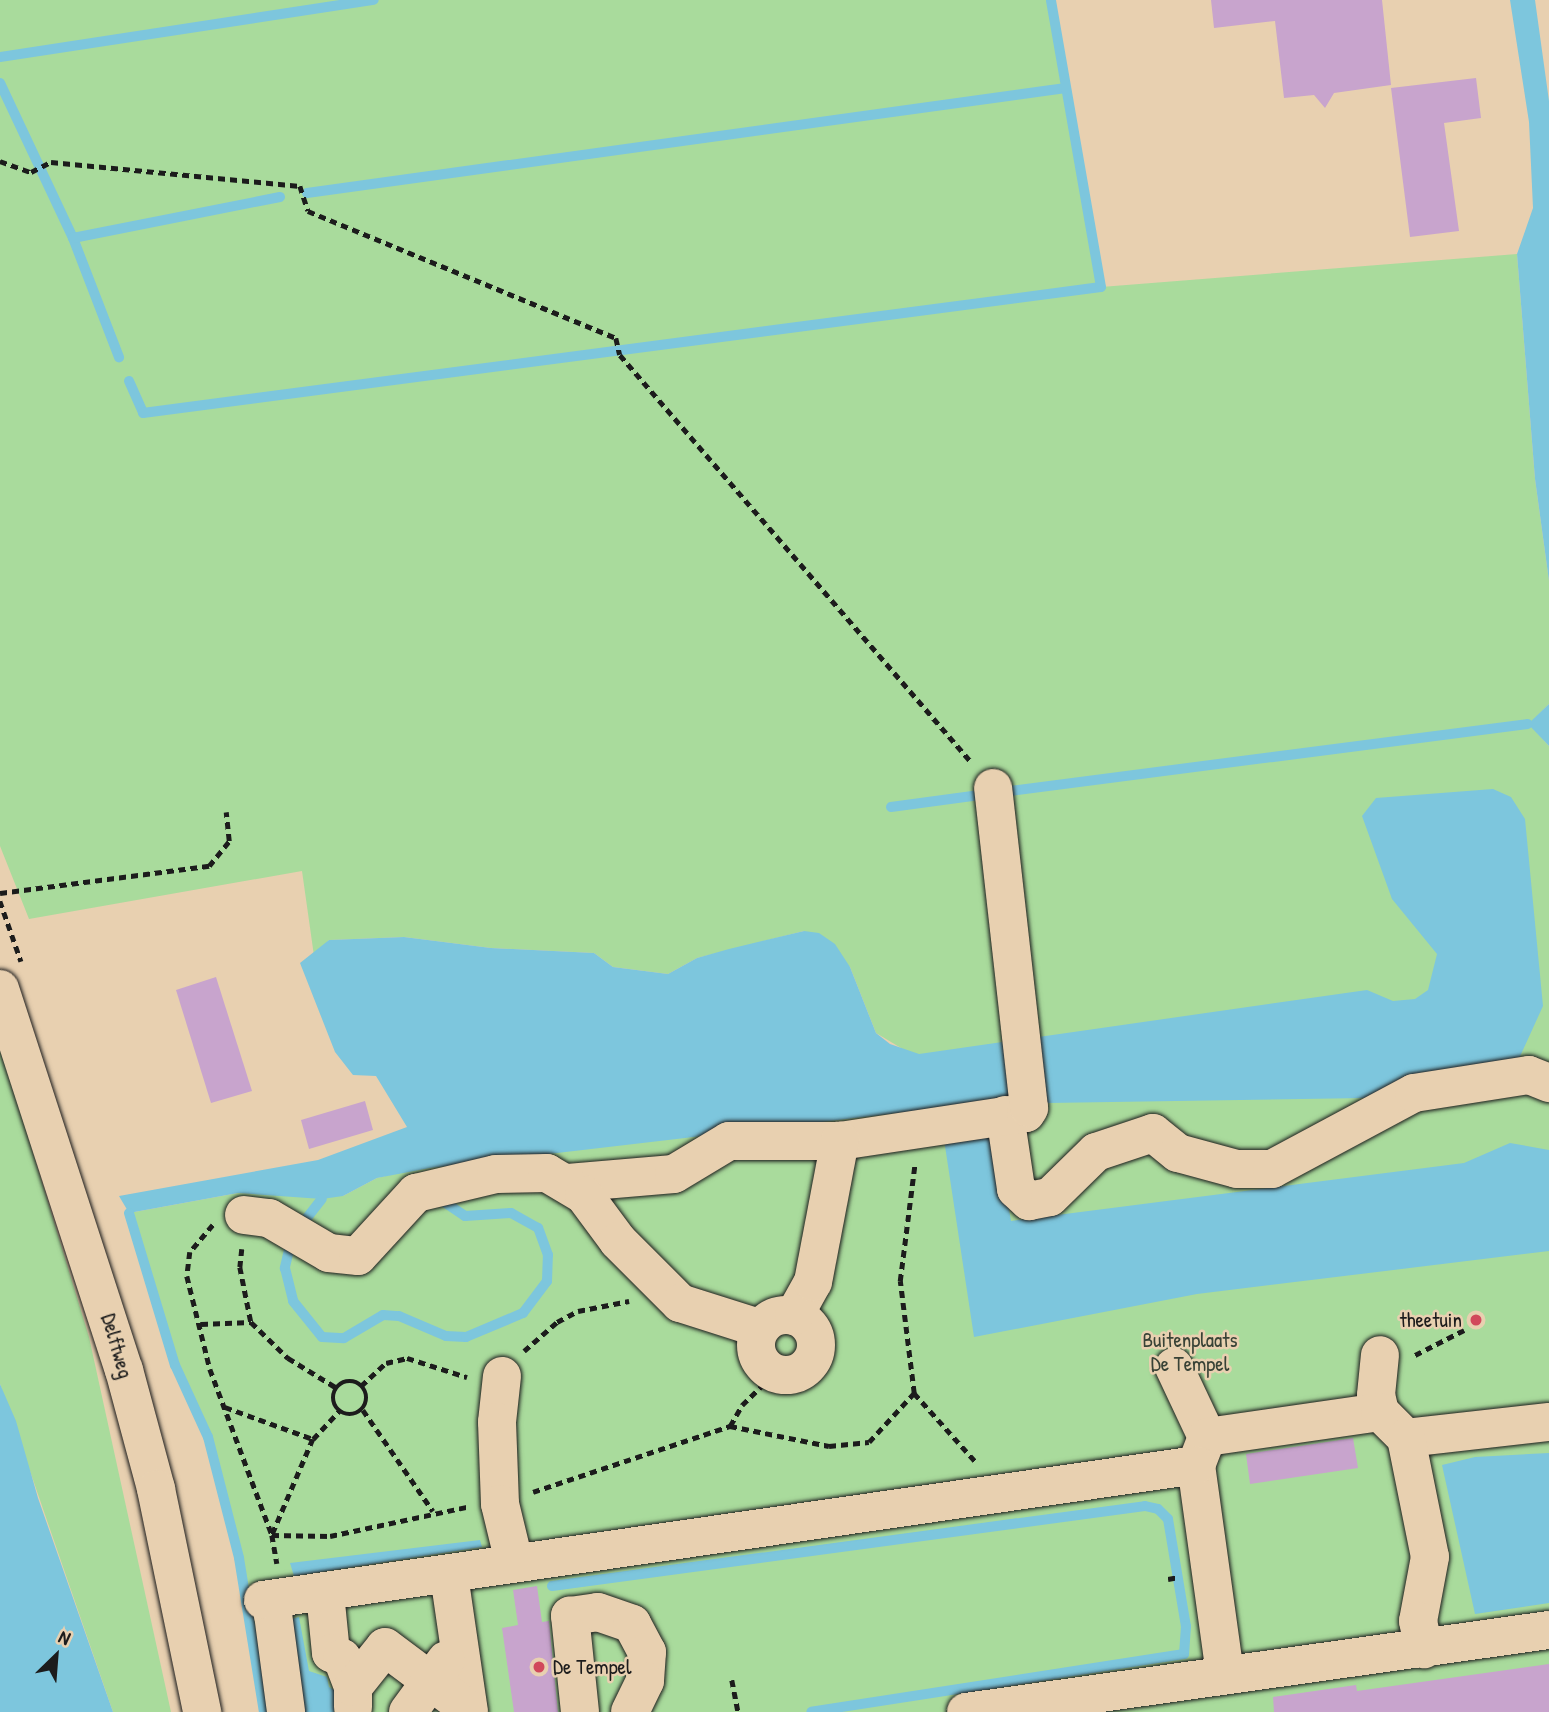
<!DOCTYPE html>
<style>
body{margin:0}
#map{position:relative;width:1549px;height:1712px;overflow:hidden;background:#e8d0b0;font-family:"Patrick Hand",sans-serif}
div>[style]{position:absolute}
.green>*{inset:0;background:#a9db9c}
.water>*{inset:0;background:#7dc6dd}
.stream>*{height:10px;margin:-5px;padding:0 5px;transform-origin:5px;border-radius:5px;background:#7dc6dd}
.building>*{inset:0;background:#c8a4cd}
.path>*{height:4.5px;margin-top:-2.25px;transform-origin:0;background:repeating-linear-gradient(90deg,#1c1c1c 0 7px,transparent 0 12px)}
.path>.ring{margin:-2.25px;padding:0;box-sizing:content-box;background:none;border:4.5px solid #1c1c1c;border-radius:50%}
.roads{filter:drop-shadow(0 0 2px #1c1c1c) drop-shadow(0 0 2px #1c1c1c)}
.minor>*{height:38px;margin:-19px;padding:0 19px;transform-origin:19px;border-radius:19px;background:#e8d0b0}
.minor>.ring{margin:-19px;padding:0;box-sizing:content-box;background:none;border:38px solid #e8d0b0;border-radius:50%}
.dots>*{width:19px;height:19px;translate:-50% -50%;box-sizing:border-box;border:4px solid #e8d0b0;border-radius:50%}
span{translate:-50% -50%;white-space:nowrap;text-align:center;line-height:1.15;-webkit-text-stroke:5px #e8d0b0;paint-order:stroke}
.poi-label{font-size:21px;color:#1c1c1c}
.right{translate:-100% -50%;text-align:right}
.left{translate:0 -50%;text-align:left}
.park-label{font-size:21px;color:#384236}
.street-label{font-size:21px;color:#1c1c1c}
.north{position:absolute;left:21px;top:1621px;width:70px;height:70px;-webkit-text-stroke:5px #e8d0b0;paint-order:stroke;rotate:25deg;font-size:19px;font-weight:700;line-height:28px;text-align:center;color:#1c1c1c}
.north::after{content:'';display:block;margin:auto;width:24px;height:32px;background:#1c1c1c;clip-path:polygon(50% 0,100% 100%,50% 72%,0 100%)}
</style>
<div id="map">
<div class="green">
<i style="clip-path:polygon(0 0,1051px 0,1101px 287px,1517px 254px,1535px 479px,1549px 581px,1549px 704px,1529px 724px,1549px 746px,1549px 1712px,264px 1712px,239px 1558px,208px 1437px,175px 1365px,129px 1213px,238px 1193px,343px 1196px,377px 1178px,906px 1051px,876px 1033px,850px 967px,804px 931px,697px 958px,668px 974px,613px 967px,594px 953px,491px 948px,404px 937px,329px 940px,314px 956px,302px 871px,29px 919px,0 846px)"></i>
<i style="clip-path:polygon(0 1044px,89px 1337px,171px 1712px,113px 1712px,0 1384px)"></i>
</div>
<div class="water">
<i style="clip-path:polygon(1510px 0,1535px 0,1549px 101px,1549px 581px,1535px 479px,1517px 254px,1533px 208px,1529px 122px)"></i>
<i style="clip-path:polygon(1549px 704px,1549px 746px,1528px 724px)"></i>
<i style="clip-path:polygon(1493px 789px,1511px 797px,1525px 819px,1543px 1006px,1517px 1063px,1366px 1098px,991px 1104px,1011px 1221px,1464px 1163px,1510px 1143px,1549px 1150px,1549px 1251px,1197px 1294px,974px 1337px,940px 1113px,923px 1110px,430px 1168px,377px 1178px,343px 1196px,322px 1199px,238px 1193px,129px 1213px,119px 1196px,318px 1160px,407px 1127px,376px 1076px,353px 1075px,335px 1052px,300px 963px,329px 940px,404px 937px,491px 948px,594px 953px,613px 967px,668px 974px,697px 958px,729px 949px,804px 931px,819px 933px,835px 944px,850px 967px,876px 1033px,890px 1044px,919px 1054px,1367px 990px,1393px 1001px,1415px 999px,1428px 990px,1437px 954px,1392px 899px,1362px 816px,1376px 798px)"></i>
<i style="clip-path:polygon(0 1384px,16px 1421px,38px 1498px,113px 1712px,0 1712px)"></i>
<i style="clip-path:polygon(1549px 1453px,1549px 1603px,1475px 1614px,1442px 1465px,1475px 1457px)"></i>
<i style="clip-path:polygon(480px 1540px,482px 1547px,294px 1576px,290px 1563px)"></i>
<i style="clip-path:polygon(299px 1617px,309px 1671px,327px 1677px,329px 1687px,336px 1691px,334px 1712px,303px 1712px,291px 1619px)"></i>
</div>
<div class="stream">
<i style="left:0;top:57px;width:378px;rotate:-8.7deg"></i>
<i style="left:0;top:83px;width:171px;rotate:64.8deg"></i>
<i style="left:73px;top:238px;width:128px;rotate:68.9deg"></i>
<i style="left:307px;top:193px;width:766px;rotate:-7.88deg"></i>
<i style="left:73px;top:238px;width:211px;rotate:-11.2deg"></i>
<i style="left:129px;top:381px;width:35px;rotate:66deg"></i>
<i style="left:143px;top:413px;width:966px;rotate:-7.49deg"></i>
<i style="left:1101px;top:287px;width:291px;rotate:-99.9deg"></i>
<i style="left:1002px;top:792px;width:530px;rotate:-7.37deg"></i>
<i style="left:891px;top:807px;width:97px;rotate:-7.7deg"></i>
<i style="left:129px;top:1213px;width:159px;rotate:73.2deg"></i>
<i style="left:175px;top:1365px;width:79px;rotate:65.4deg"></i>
<i style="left:208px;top:1437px;width:125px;rotate:75.6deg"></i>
<i style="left:239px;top:1558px;width:156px;rotate:80.8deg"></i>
<i style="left:299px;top:1228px;width:37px;rotate:-52deg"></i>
<i style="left:291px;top:1241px;width:28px;rotate:103deg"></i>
<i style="left:285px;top:1268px;width:34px;rotate:76deg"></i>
<i style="left:293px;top:1301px;width:46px;rotate:51.1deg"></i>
<i style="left:322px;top:1337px;width:22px;rotate:3deg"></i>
<i style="left:344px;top:1338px;width:45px;rotate:-30.5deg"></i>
<i style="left:383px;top:1315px;width:16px;rotate:4deg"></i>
<i style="left:399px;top:1316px;width:51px;rotate:23.1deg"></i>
<i style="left:446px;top:1336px;width:20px;rotate:3deg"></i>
<i style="left:466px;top:1337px;width:62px;rotate:-22.8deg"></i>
<i style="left:523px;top:1313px;width:40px;rotate:-53deg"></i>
<i style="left:547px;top:1281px;width:26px;rotate:-88deg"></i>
<i style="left:548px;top:1255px;width:29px;rotate:-110deg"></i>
<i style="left:538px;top:1228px;width:31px;rotate:-151deg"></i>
<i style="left:511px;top:1213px;width:46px;rotate:176.3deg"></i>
<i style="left:465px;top:1216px;width:32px;rotate:-146deg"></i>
<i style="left:552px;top:1586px;width:598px;rotate:-7.68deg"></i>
<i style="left:1145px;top:1506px;width:13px;rotate:13deg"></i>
<i style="left:1158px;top:1509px;width:14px;rotate:45deg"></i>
<i style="left:1168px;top:1519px;width:109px;rotate:80.5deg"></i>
<i style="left:1186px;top:1626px;width:28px;rotate:94deg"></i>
<i style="left:1184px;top:1654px;width:377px;rotate:171.2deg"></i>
</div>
<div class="building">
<i style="clip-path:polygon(1211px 0,1382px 0,1391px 85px,1334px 93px,1325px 108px,1314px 95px,1284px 98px,1275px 21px,1214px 28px)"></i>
<i style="clip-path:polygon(1476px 78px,1481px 118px,1444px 123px,1459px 231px,1410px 237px,1391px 88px)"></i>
<i style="clip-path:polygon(216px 977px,252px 1091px,211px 1103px,176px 990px)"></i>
<i style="clip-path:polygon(365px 1101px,373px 1130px,309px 1149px,301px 1120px)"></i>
<i style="clip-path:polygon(1353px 1438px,1358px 1468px,1250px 1484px,1246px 1454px)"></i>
<i style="clip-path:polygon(537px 1586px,542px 1622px,549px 1621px,558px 1712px,514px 1712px,502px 1628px,518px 1625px,513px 1590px)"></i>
<i style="clip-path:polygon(1549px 1664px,1549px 1712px,1274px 1712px,1273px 1697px,1356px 1685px,1357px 1691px)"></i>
</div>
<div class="path">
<i style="left:0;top:161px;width:33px;rotate:20deg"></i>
<i style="left:31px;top:172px;width:22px;rotate:-27deg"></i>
<i style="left:51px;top:162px;width:250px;rotate:5.5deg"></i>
<i style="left:300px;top:186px;width:26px;rotate:72deg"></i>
<i style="left:308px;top:211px;width:333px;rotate:22.4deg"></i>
<i style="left:616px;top:338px;width:17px;rotate:77deg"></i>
<i style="left:620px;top:355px;width:539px;rotate:49.21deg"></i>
<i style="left:0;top:893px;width:211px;rotate:-7.4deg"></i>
<i style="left:209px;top:866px;width:32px;rotate:-51deg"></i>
<i style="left:229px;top:841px;width:29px;rotate:-96deg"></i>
<i style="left:0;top:901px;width:64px;rotate:70.7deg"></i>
<i style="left:213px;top:1225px;width:35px;rotate:130deg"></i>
<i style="left:190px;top:1252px;width:24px;rotate:97deg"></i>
<i style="left:187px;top:1276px;width:96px;rotate:76.1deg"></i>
<i style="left:210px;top:1369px;width:177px;rotate:69.5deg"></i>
<i style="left:272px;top:1535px;width:29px;rotate:80deg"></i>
<i style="left:242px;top:1249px;width:18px;rotate:96deg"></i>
<i style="left:240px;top:1267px;width:56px;rotate:78.7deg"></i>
<i style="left:251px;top:1322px;width:52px;rotate:44.2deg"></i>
<i style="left:288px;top:1358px;width:57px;rotate:31.5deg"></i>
<i style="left:201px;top:1324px;width:50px;rotate:-2.3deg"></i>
<i style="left:524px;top:1351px;width:44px;rotate:-41.3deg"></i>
<i style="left:557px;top:1322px;width:24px;rotate:-28deg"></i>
<i style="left:578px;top:1311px;width:52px;rotate:-11.1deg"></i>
<i style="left:1415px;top:1355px;width:55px;rotate:-27deg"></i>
<i class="ring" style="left:333px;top:1381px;width:29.5px;height:29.5px"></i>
<i style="left:361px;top:1386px;width:34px;rotate:-43deg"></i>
<i style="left:386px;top:1363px;width:22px;rotate:-13deg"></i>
<i style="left:407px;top:1358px;width:63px;rotate:17.6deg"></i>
<i style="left:914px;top:1393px;width:93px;rotate:48.1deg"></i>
<i style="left:225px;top:1407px;width:94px;rotate:20deg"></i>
<i style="left:313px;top:1439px;width:38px;rotate:-47deg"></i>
<i style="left:363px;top:1410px;width:123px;rotate:55.3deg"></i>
<i style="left:730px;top:1426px;width:101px;rotate:11.4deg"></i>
<i style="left:829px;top:1446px;width:40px;rotate:-5.7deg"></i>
<i style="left:869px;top:1442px;width:67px;rotate:-47.4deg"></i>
<i style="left:914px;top:1393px;width:113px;rotate:-97.1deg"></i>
<i style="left:900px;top:1281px;width:119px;rotate:-82.8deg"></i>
<i style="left:313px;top:1439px;width:104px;rotate:113.1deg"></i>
<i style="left:272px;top:1535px;width:58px;rotate:1deg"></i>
<i style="left:330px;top:1536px;width:140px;rotate:-12deg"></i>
<i style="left:533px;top:1492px;width:208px;rotate:-18.5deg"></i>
<i style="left:730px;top:1426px;width:24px;rotate:-60deg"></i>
<i style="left:742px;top:1405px;width:43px;rotate:-44.1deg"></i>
<i style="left:1168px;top:1579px;width:11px;rotate:-10deg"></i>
<i style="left:732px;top:1680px;width:33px;rotate:79deg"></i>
</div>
<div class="roads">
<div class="minor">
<i style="left:0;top:989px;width:401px;rotate:72deg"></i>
<i style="left:124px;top:1370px;width:123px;rotate:74.9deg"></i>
<i style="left:156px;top:1489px;width:228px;rotate:78.3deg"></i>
<i style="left:1005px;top:1115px;width:75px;rotate:81.5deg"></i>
<i style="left:1016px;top:1189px;width:18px;rotate:43deg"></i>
<i style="left:1029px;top:1201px;width:21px;rotate:-11deg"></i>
<i style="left:1050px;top:1197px;width:64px;rotate:-44.4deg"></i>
<i style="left:1096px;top:1152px;width:60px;rotate:-18.4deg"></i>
<i style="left:1153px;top:1133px;width:32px;rotate:39deg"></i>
<i style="left:1178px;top:1153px;width:61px;rotate:15.2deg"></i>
<i style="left:1237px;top:1169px;width:35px"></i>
<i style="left:1272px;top:1169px;width:161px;rotate:-28.2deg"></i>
<i style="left:1414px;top:1093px;width:116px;rotate:-8.9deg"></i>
<i style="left:1529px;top:1075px;width:22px;rotate:22deg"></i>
<i style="left:568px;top:1183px;width:106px;rotate:-4.9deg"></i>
<i style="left:674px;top:1174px;width:64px;rotate:-31deg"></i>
<i style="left:729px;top:1141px;width:111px"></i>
<i style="left:840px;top:1141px;width:188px;rotate:-8.6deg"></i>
<i style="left:1026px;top:1113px;width:6px;rotate:-59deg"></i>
<i style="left:1029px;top:1108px;width:322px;rotate:-96.4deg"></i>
<i style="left:244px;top:1215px;width:25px;rotate:7deg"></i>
<i style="left:269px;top:1218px;width:69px;rotate:30.3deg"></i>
<i style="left:329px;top:1253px;width:29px;rotate:6deg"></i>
<i style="left:358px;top:1256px;width:86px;rotate:-47.4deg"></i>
<i style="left:416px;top:1193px;width:82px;rotate:-13.4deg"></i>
<i style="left:496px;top:1174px;width:51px;rotate:-1.1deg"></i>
<i style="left:547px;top:1173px;width:43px;rotate:30.7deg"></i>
<i style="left:584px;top:1195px;width:57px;rotate:53.5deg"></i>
<i style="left:618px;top:1241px;width:88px;rotate:45deg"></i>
<i style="left:680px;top:1303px;width:83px;rotate:17.6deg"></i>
<i class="ring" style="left:756px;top:1315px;width:22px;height:22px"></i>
<i style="left:794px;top:1316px;width:39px;rotate:-61deg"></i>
<i style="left:813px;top:1282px;width:144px;rotate:-79.2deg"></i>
<i style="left:1174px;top:1367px;width:77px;rotate:64.8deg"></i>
<i style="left:1207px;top:1437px;width:30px;rotate:111deg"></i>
<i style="left:1196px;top:1465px;width:212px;rotate:82.1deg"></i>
<i style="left:502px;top:1376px;width:46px;rotate:96.2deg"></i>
<i style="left:497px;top:1422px;width:82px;rotate:87.9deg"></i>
<i style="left:500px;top:1504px;width:60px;rotate:76.4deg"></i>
<i style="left:1380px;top:1412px;width:17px;rotate:-103deg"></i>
<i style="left:1376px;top:1395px;width:40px;rotate:-84.3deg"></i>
<i style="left:1207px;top:1437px;width:175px;rotate:-8.2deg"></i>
<i style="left:1380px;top:1412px;width:37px;rotate:45deg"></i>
<i style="left:1406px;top:1438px;width:144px;rotate:-6.4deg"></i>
<i style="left:1406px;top:1438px;width:121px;rotate:78.6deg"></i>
<i style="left:1430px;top:1557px;width:65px;rotate:100.6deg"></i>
<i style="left:1418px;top:1621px;width:29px;rotate:78deg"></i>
<i style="left:449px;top:1575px;width:138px;rotate:81.7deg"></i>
<i style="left:325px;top:1593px;width:60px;rotate:84.3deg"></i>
<i style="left:331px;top:1653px;width:12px;rotate:24deg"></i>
<i style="left:342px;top:1658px;width:31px;rotate:69deg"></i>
<i style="left:353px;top:1687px;width:20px;rotate:90deg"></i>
<i style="left:277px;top:1599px;width:16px;rotate:105deg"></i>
<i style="left:273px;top:1614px;width:99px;rotate:82.4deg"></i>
<i style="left:263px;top:1600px;width:943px;rotate:-8.23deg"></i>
<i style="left:353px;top:1687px;width:51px;rotate:-51.3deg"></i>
<i style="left:385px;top:1647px;width:104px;rotate:36.8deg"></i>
<i style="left:408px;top:1712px;width:64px;rotate:-53.8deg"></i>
<i style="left:580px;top:1712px;width:97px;rotate:-95.9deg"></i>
<i style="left:570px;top:1616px;width:28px;rotate:-8deg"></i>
<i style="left:598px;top:1612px;width:36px;rotate:19deg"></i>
<i style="left:632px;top:1624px;width:32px;rotate:62deg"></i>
<i style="left:647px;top:1652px;width:29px;rotate:94deg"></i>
<i style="left:645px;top:1681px;width:34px;rotate:116deg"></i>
<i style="left:966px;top:1712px;width:589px;rotate:-8.01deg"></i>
</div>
</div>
<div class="dots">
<i style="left:1476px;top:1320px;background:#d1495b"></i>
<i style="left:539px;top:1667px;background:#d1495b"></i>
</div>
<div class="poi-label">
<span class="right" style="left:1462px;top:1320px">theetuin</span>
<span class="left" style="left:553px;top:1667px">De Tempel</span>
</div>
<div class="park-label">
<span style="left:1190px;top:1352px">Buitenplaats<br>De Tempel</span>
</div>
<div class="street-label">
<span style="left:117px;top:1346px;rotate:74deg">Delftweg</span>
</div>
<div class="north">N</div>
</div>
